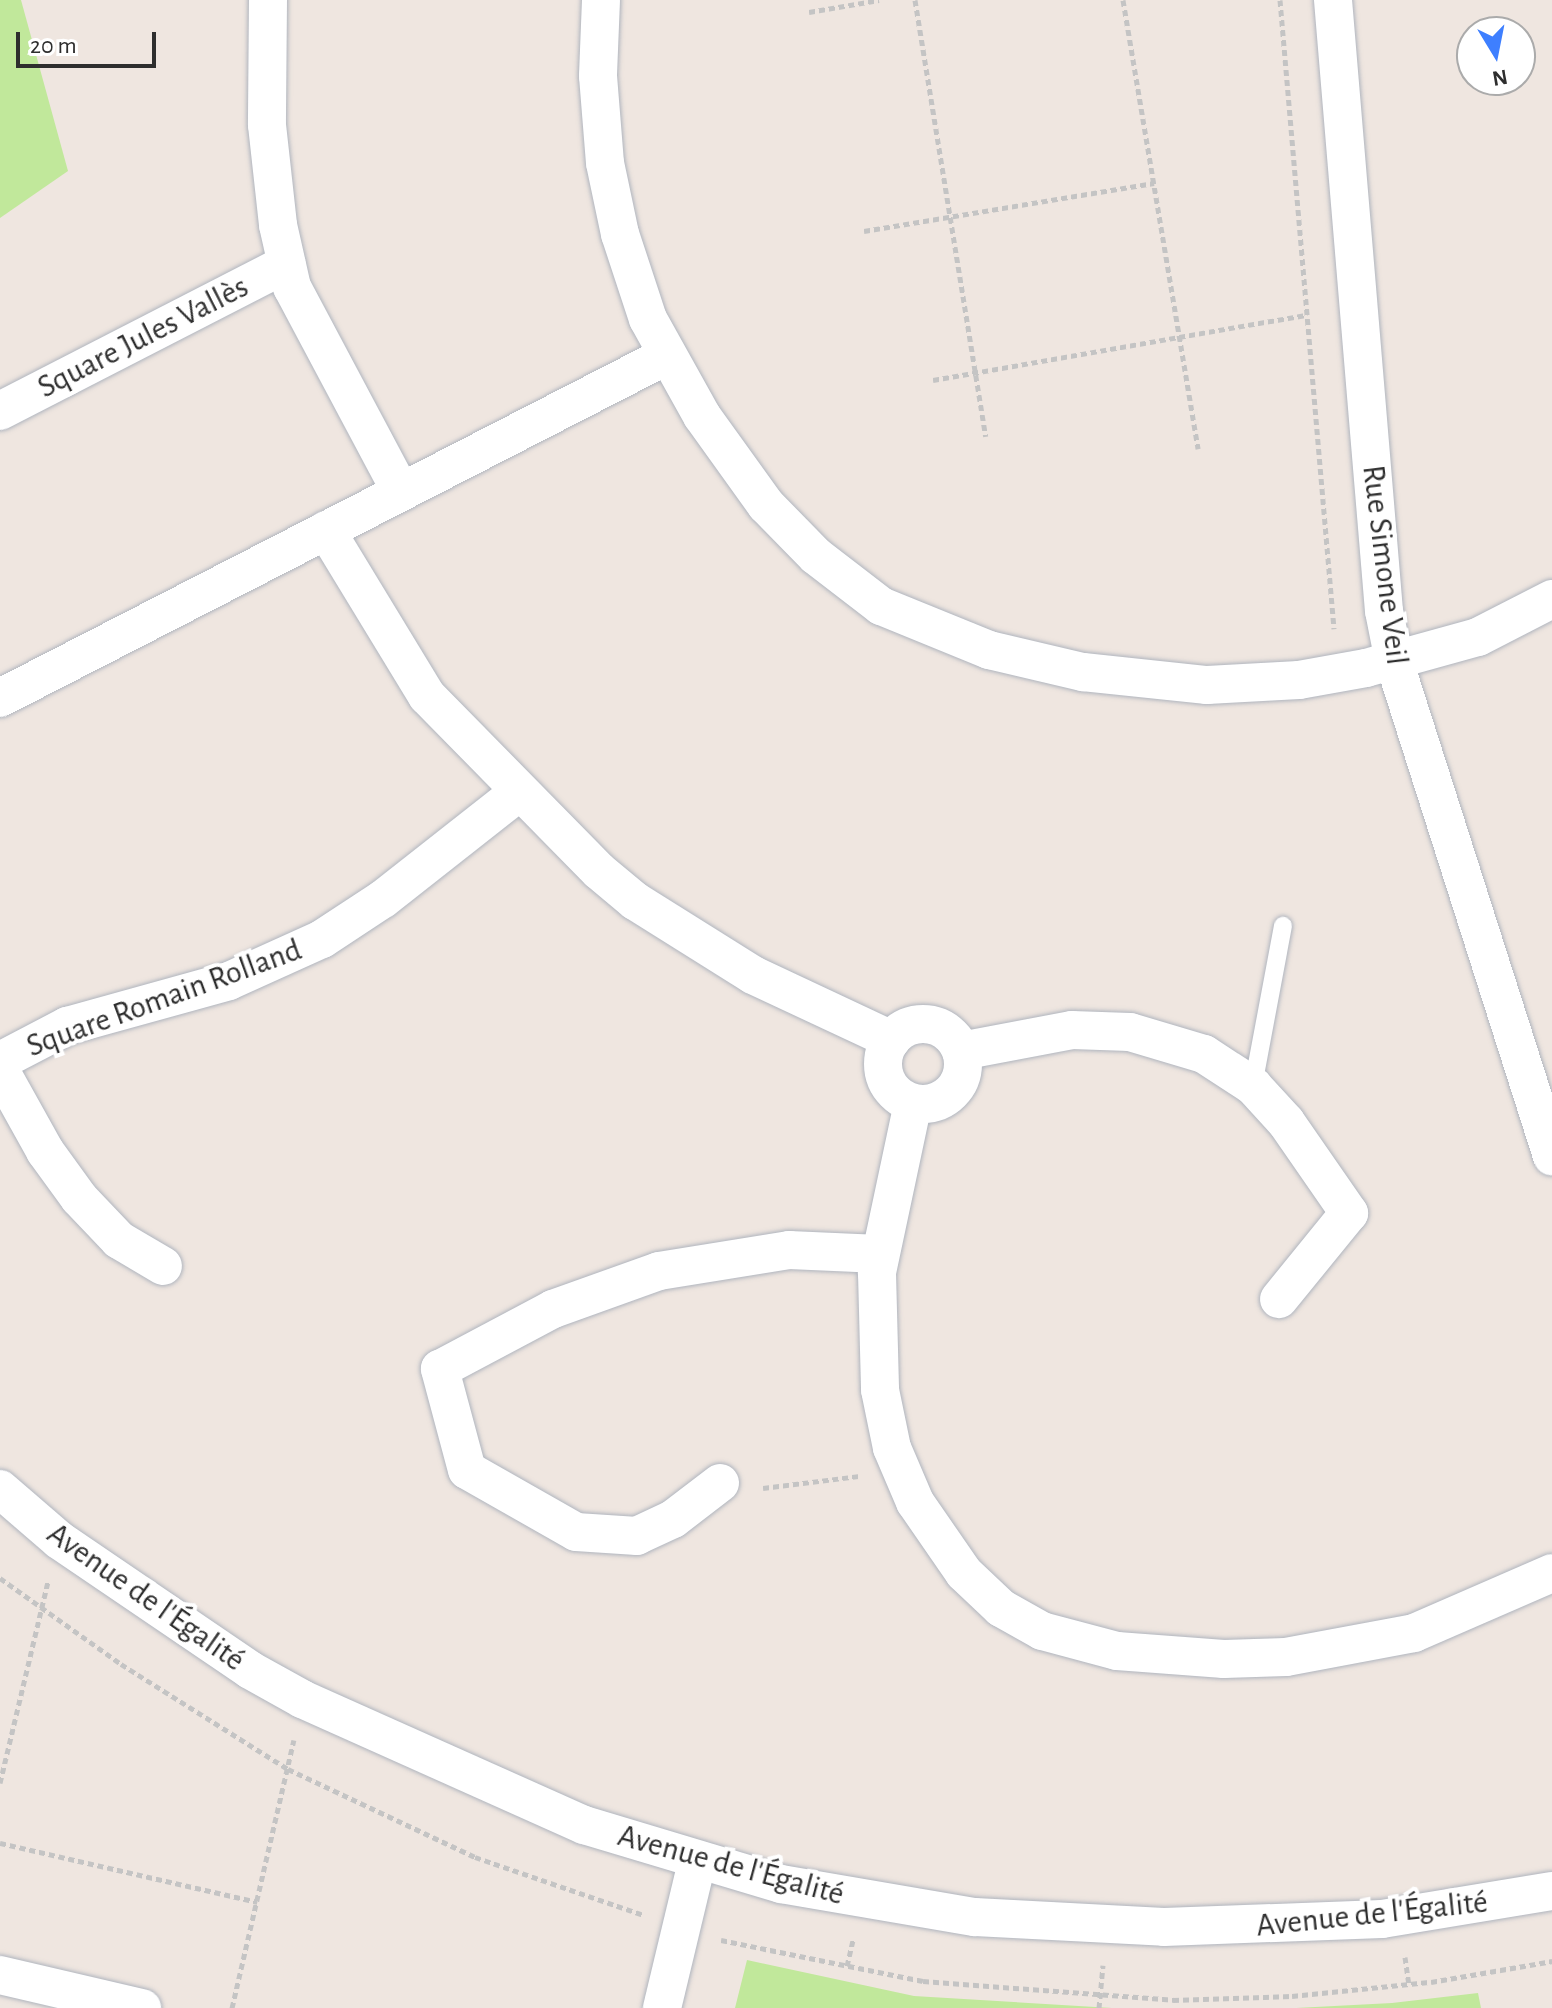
<!DOCTYPE html>
<meta charset="utf-8">
<style>
body{margin:0}
#map{position:relative;width:1552px;height:2008px;overflow:hidden;background:#efe6e0;font-family:"Alegreya Sans",sans-serif}
div>[style]{position:absolute}
.green>*{inset:0;background:#c1e89b}
.path>*{height:5px;margin-top:-2.5px;transform-origin:0;background:repeating-linear-gradient(90deg,#c4c4c4 0 6px,transparent 0 10px)}
.roads{filter:drop-shadow(0 0 2px #b0b5be) drop-shadow(0 0 2px #b0b5be)}
.service>*{height:18px;margin:-9px;padding:0 9px;transform-origin:9px;border-radius:9px;background:#fff}
.minor>*{height:38px;margin:-19px;padding:0 19px;transform-origin:19px;border-radius:19px;background:#fff}
.minor>.ring{margin:-19px;padding:0;box-sizing:content-box;background:none;border:38px solid #fff;border-radius:50%}
span{translate:-50% -50%;white-space:nowrap;text-align:center;line-height:1.15;-webkit-text-stroke:8px #fff;paint-order:stroke}
.street-label{font-size:32px;color:#2e2e2e}
.north{position:absolute;left:1456px;top:16px;width:80px;height:80px;box-sizing:border-box;background:#fff;border:2px solid #ababab;border-radius:50%;rotate:170deg;font-size:22px;font-weight:700;line-height:32px;text-align:center;color:#2e2e2e}
.north::after{content:'';display:block;margin:auto;width:28px;height:36px;background:#3e7fff;clip-path:polygon(50% 0,100% 100%,50% 72%,0 100%)}
.scale{position:absolute;left:16px;top:32px;width:140px;height:36px;box-sizing:border-box;border:4px solid #2e2e2e;border-top:0;padding-left:10px;font-size:24px;line-height:28px;white-space:nowrap;color:#2e2e2e;-webkit-text-stroke:6px #fff;paint-order:stroke}
</style>
<div id="map">
<div class="green">
<i style="clip-path:polygon(0 0,21px 0,68px 171px,0 218px)"></i>
<i style="clip-path:polygon(747px 1960px,914px 1996px,1112px 2008px,735px 2008px)"></i>
<i style="clip-path:polygon(1478px 1993px,1481px 2008px,1296px 2008px,1392px 2003px)"></i>
</div>
<div class="path">
<i style="left:915px;top:0;width:442px;rotate:80.8deg"></i>
<i style="left:1123px;top:0;width:455px;rotate:80.5deg"></i>
<i style="left:1280px;top:0;width:631px;rotate:85.09deg"></i>
<i style="left:809px;top:12px;width:71px;rotate:-9.7deg"></i>
<i style="left:864px;top:231px;width:294px;rotate:-9.4deg"></i>
<i style="left:933px;top:380px;width:380px;rotate:-9.9deg"></i>
<i style="left:763px;top:1488px;width:98px;rotate:-7.1deg"></i>
<i style="left:0;top:1578px;width:148px;rotate:35.4deg"></i>
<i style="left:121px;top:1664px;width:197px;rotate:32.2deg"></i>
<i style="left:288px;top:1769px;width:207px;rotate:25.2deg"></i>
<i style="left:475px;top:1857px;width:178px;rotate:19deg"></i>
<i style="left:0;top:1783px;width:208px;rotate:-76.6deg"></i>
<i style="left:0;top:1843px;width:264px;rotate:12.9deg"></i>
<i style="left:721px;top:1940px;width:206px;rotate:11.5deg"></i>
<i style="left:923px;top:1981px;width:251px;rotate:4.3deg"></i>
<i style="left:1173px;top:2000px;width:119px;rotate:-1.9deg"></i>
<i style="left:1292px;top:1996px;width:140px;rotate:-5.8deg"></i>
<i style="left:1431px;top:1982px;width:123px;rotate:-9.8deg"></i>
<i style="left:1405px;top:1957px;width:27px;rotate:82deg"></i>
<i style="left:847px;top:1966px;width:27px;rotate:-77deg"></i>
<i style="left:232px;top:2008px;width:275px;rotate:-77deg"></i>
<i style="left:1099px;top:2008px;width:43px;rotate:-84.7deg"></i>
</div>
<div class="roads">
<div class="service">
<i style="left:1253px;top:1086px;width:163px;rotate:-79.4deg"></i>
</div>
<div class="minor">
<i style="left:268px;top:0;width:125px;rotate:90.5deg"></i>
<i style="left:267px;top:125px;width:101px;rotate:83.7deg"></i>
<i style="left:278px;top:225px;width:64px;rotate:77.3deg"></i>
<i style="left:292px;top:287px;width:232px;rotate:62deg"></i>
<i style="left:601px;top:0;width:76px;rotate:92.3deg"></i>
<i style="left:598px;top:76px;width:87px;rotate:85.4deg"></i>
<i style="left:605px;top:163px;width:73px;rotate:78.1deg"></i>
<i style="left:620px;top:234px;width:89px;rotate:71.8deg"></i>
<i style="left:648px;top:319px;width:111px;rotate:60.9deg"></i>
<i style="left:702px;top:416px;width:110px;rotate:54.3deg"></i>
<i style="left:766px;top:505px;width:71px;rotate:45.6deg"></i>
<i style="left:816px;top:556px;width:82px;rotate:37.6deg"></i>
<i style="left:881px;top:606px;width:117px;rotate:22.2deg"></i>
<i style="left:989px;top:650px;width:97px;rotate:13.2deg"></i>
<i style="left:1083px;top:672px;width:125px;rotate:6deg"></i>
<i style="left:1207px;top:685px;width:92px;rotate:-3.1deg"></i>
<i style="left:1299px;top:680px;width:68px;rotate:-10.2deg"></i>
<i style="left:1366px;top:668px;width:116px;rotate:-15.5deg"></i>
<i style="left:1478px;top:637px;width:83px;rotate:-27.2deg"></i>
<i style="left:1333px;top:0;width:613px;rotate:85.23deg"></i>
<i style="left:1384px;top:611px;width:51px;rotate:78.7deg"></i>
<i style="left:1394px;top:661px;width:520px;rotate:72.3deg"></i>
<i style="left:0;top:411px;width:322px;rotate:-27.2deg"></i>
<i style="left:326px;top:530px;width:194px;rotate:58.7deg"></i>
<i style="left:427px;top:696px;width:245px;rotate:45.5deg"></i>
<i style="left:599px;top:871px;width:47px;rotate:39.8deg"></i>
<i style="left:635px;top:901px;width:139px;rotate:32.1deg"></i>
<i style="left:753px;top:975px;width:153px;rotate:25.1deg"></i>
<i style="left:0;top:698px;width:749px;rotate:-27.18deg"></i>
<i class="ring" style="left:883px;top:1024px;width:42px;height:42px"></i>
<i style="left:961px;top:1051px;width:113px;rotate:-10.7deg"></i>
<i style="left:1072px;top:1030px;width:58px;rotate:2deg"></i>
<i style="left:1130px;top:1032px;width:77px;rotate:16.6deg"></i>
<i style="left:1204px;top:1054px;width:59px;rotate:33.1deg"></i>
<i style="left:1253px;top:1086px;width:49px;rotate:47.5deg"></i>
<i style="left:1286px;top:1122px;width:111px;rotate:55.3deg"></i>
<i style="left:1349px;top:1213px;width:111px;rotate:129.1deg"></i>
<i style="left:0;top:1061px;width:76px;rotate:-27.6deg"></i>
<i style="left:67px;top:1026px;width:168px;rotate:-15.5deg"></i>
<i style="left:229px;top:981px;width:102px;rotate:-24.3deg"></i>
<i style="left:322px;top:939px;width:73px;rotate:-33.3deg"></i>
<i style="left:383px;top:899px;width:173px;rotate:-38.2deg"></i>
<i style="left:0;top:1070px;width:93px;rotate:60.9deg"></i>
<i style="left:45px;top:1151px;width:58px;rotate:54.1deg"></i>
<i style="left:79px;top:1198px;width:58px;rotate:46.4deg"></i>
<i style="left:119px;top:1240px;width:51px;rotate:30.6deg"></i>
<i style="left:913px;top:1103px;width:174px;rotate:102deg"></i>
<i style="left:877px;top:1273px;width:117px;rotate:88.5deg"></i>
<i style="left:880px;top:1390px;width:59px;rotate:78.3deg"></i>
<i style="left:892px;top:1448px;width:59px;rotate:66.9deg"></i>
<i style="left:915px;top:1502px;width:86px;rotate:55.4deg"></i>
<i style="left:964px;top:1573px;width:51px;rotate:43.4deg"></i>
<i style="left:1001px;top:1608px;width:47px;rotate:29.3deg"></i>
<i style="left:1042px;top:1631px;width:78px;rotate:14.9deg"></i>
<i style="left:1117px;top:1651px;width:107px;rotate:4.3deg"></i>
<i style="left:1224px;top:1659px;width:62px;rotate:-1.8deg"></i>
<i style="left:1286px;top:1657px;width:130px;rotate:-10.6deg"></i>
<i style="left:1414px;top:1633px;width:150px;rotate:-23.5deg"></i>
<i style="left:720px;top:1483px;width:59px;rotate:142.5deg"></i>
<i style="left:673px;top:1519px;width:40px;rotate:155deg"></i>
<i style="left:637px;top:1536px;width:61px;rotate:-176.2deg"></i>
<i style="left:576px;top:1532px;width:125px;rotate:-150.4deg"></i>
<i style="left:467px;top:1470px;width:105px;rotate:-105deg"></i>
<i style="left:440px;top:1369px;width:128px;rotate:-28deg"></i>
<i style="left:553px;top:1309px;width:113px;rotate:-19.7deg"></i>
<i style="left:659px;top:1271px;width:132px;rotate:-9.2deg"></i>
<i style="left:789px;top:1250px;width:91px;rotate:2.5deg"></i>
<i style="left:0;top:1489px;width:78px;rotate:40.8deg"></i>
<i style="left:59px;top:1540px;width:231px;rotate:34.2deg"></i>
<i style="left:250px;top:1670px;width:60px;rotate:29.1deg"></i>
<i style="left:302px;top:1699px;width:309px;rotate:24.1deg"></i>
<i style="left:584px;top:1825px;width:206px;rotate:16.7deg"></i>
<i style="left:781px;top:1884px;width:197px;rotate:9.7deg"></i>
<i style="left:975px;top:1917px;width:189px;rotate:3deg"></i>
<i style="left:1164px;top:1927px;width:218px;rotate:-2.1deg"></i>
<i style="left:1382px;top:1919px;width:172px;rotate:-9.4deg"></i>
<i style="left:0;top:1975px;width:146px;rotate:13.1deg"></i>
<i style="left:662px;top:2008px;width:150px;rotate:-76.5deg"></i>
</div>
</div>
<div class="street-label">
<span style="left:143px;top:337px;rotate:-27deg">Square Jules Vallès</span>
<span style="left:1385px;top:565px;rotate:83deg">Rue Simone Veil</span>
<span style="left:164px;top:998px;rotate:-20deg">Square Romain Rolland</span>
<span style="left:146px;top:1597px;rotate:35deg">Avenue de l'Égalité</span>
<span style="left:731px;top:1865px;rotate:15deg">Avenue de l'Égalité</span>
<span style="left:1372px;top:1914px;rotate:-6deg">Avenue de l'Égalité</span>
</div>
<div class="north">N</div>
<div class="scale">20 m</div>
</div>
